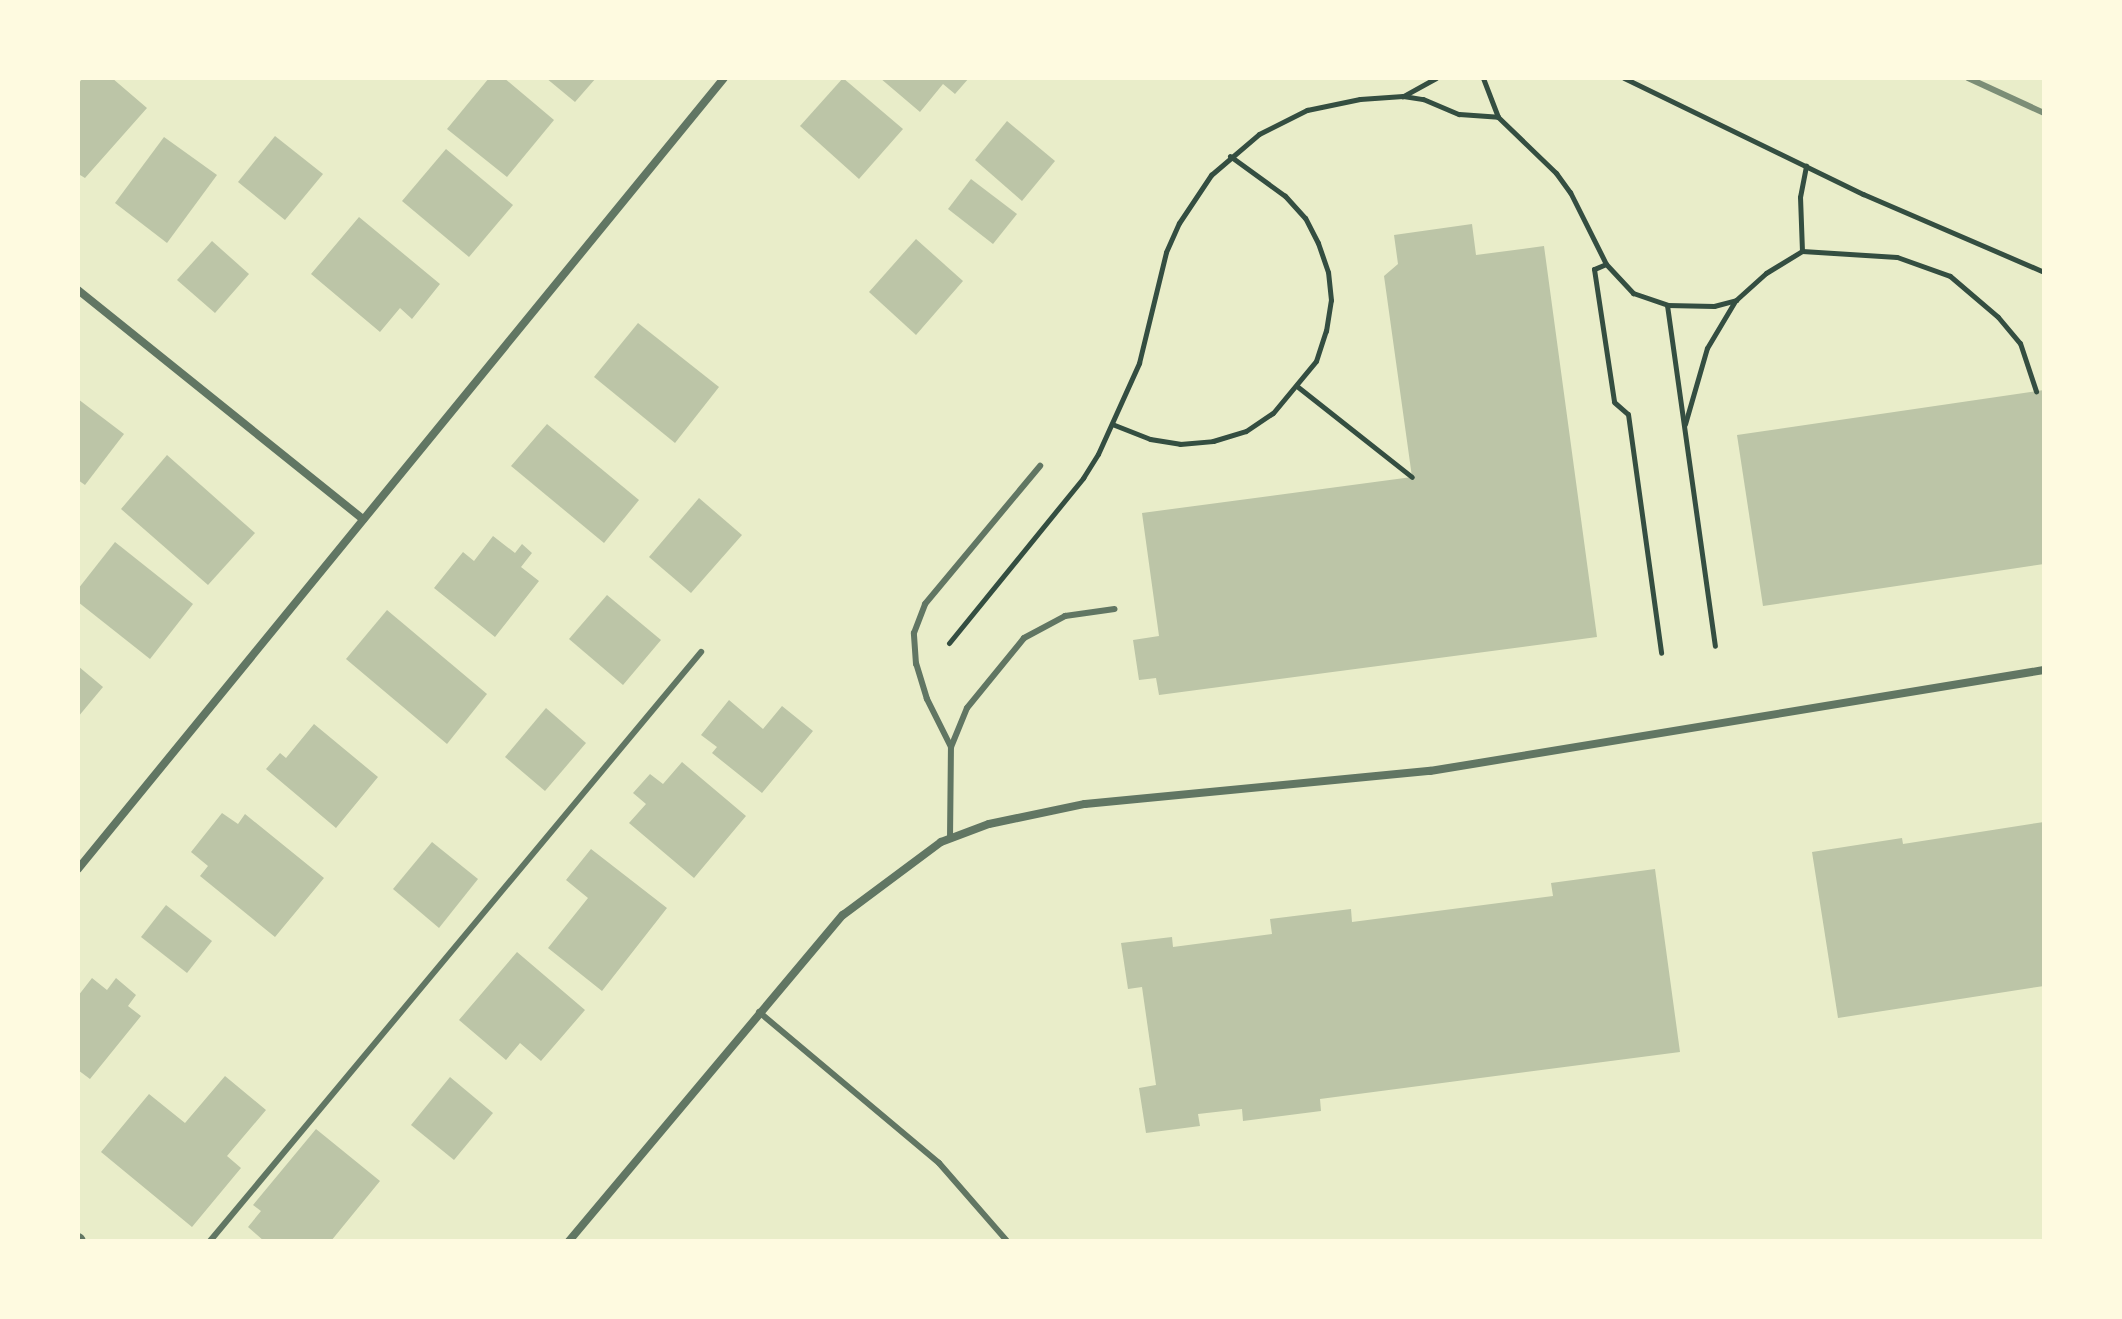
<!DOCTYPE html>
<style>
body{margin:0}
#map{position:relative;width:2122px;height:1319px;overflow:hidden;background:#e9edc9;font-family:Signika,sans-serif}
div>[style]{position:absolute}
.building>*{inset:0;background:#bcc5a7}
.path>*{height:5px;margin:-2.5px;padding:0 2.5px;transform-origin:2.5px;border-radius:2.5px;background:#344e41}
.service>*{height:6px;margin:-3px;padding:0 3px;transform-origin:3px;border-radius:3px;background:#617663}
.minor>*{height:8px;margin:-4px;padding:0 4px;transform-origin:4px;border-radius:4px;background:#617663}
.tertiary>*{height:14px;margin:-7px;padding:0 7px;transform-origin:7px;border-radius:7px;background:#617663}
.rail>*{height:6px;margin:-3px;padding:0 3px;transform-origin:3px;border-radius:3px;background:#7c8e77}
span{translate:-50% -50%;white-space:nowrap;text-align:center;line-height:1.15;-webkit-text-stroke:8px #fefae0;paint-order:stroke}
.frame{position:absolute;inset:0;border:80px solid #fefae0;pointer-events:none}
</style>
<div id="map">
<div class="building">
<i style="clip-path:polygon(83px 78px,112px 78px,147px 108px,85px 178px,80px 175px,78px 177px,78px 84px)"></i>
<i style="clip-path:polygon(489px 78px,504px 78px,554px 120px,507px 177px,447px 129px)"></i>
<i style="clip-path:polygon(546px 78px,596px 78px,575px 102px)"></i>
<i style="clip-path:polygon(843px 78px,903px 129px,859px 179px,800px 126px)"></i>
<i style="clip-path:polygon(880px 78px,969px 78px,955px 94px,943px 84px,920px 112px)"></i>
<i style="clip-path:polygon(1007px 121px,1055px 161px,1022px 201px,975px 160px)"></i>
<i style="clip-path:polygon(275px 136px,323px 174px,285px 220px,238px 182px)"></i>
<i style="clip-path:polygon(164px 137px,217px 175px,167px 243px,115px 203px)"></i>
<i style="clip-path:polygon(446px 149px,513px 205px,469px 257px,402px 201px)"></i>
<i style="clip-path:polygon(971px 179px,1017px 214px,993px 244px,948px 209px)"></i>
<i style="clip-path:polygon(359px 217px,440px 284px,412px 319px,400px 308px,380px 332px,311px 274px)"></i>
<i style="clip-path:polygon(1472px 224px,1476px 255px,1544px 246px,1597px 637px,1159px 695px,1156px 678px,1139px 680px,1133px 640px,1159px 636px,1142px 513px,1412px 477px,1384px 276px,1398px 264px,1394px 235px)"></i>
<i style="clip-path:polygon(916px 239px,963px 281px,916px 335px,869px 292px)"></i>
<i style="clip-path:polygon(212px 241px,249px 274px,215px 313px,177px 280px)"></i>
<i style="clip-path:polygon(638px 323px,719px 387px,675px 443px,594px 377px)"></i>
<i style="clip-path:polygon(2044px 390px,2044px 564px,1763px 606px,1737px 435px)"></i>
<i style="clip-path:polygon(78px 399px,124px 434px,85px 485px,78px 480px)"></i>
<i style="clip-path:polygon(547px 424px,639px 500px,604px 543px,511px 466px)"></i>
<i style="clip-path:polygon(167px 455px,255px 533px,208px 585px,121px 509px)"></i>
<i style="clip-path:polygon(699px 498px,742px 535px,691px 593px,649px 557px)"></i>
<i style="clip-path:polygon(493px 536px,515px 553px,522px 544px,532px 553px,521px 567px,539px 581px,495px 637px,434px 588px,463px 552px,474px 561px)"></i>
<i style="clip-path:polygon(115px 542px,193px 604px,150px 659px,78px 602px,78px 589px)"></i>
<i style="clip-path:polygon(607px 595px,661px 640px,623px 685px,569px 639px)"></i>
<i style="clip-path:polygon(387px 610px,487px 694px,447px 744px,346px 659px)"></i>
<i style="clip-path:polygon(78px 666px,103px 687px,78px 717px)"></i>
<i style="clip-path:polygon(729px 700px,763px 729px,782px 706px,813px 731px,762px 793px,712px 753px,717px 747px,701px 735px)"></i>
<i style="clip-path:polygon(546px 708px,586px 743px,545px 791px,505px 757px)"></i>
<i style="clip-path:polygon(314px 724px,378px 777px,336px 828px,266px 769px,280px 753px,286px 758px)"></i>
<i style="clip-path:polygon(682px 762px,746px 816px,694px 878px,629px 823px,646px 804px,633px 793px,650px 774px,663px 784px)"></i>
<i style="clip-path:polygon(222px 813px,238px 824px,245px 814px,324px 878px,275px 937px,200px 876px,208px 866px,191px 852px)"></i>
<i style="clip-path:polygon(2044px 822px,2044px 986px,1838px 1018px,1812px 852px,1902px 838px,1903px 844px)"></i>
<i style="clip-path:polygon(432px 842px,478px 879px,439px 928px,393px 889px)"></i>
<i style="clip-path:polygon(591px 849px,667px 908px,602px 991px,548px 948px,588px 898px,566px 880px)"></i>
<i style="clip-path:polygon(1655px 869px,1680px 1052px,1320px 1099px,1321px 1111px,1243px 1121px,1242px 1109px,1198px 1114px,1200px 1126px,1146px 1133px,1139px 1088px,1156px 1085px,1142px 987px,1128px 989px,1121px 943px,1172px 937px,1173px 947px,1272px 934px,1270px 919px,1351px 909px,1352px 922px,1553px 896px,1551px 883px)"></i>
<i style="clip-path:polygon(166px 905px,212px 941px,187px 973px,141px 937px)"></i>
<i style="clip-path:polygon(517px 952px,585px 1010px,541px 1061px,520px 1043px,506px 1060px,459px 1020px)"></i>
<i style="clip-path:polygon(92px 978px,107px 990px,116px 978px,136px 995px,128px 1006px,141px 1016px,90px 1079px,78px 1070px,78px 996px)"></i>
<i style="clip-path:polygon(225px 1076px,266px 1110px,227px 1156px,241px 1168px,192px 1227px,101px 1152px,149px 1094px,185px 1123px)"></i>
<i style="clip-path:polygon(450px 1077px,493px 1113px,454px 1160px,411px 1125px)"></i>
<i style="clip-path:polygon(316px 1129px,380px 1181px,331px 1241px,264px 1241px,248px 1227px,261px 1211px,253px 1205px)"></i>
</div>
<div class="path">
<i style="left:1436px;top:78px;width:38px;rotate:151deg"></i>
<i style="left:1403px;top:96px;width:20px;rotate:9deg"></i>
<i style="left:1423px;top:99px;width:39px;rotate:23deg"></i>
<i style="left:1459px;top:114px;width:39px;rotate:4deg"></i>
<i style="left:1498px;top:117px;width:42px;rotate:-111deg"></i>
<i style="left:1624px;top:78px;width:266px;rotate:25.9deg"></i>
<i style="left:1863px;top:194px;width:197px;rotate:23.3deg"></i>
<i style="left:1498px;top:117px;width:81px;rotate:44deg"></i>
<i style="left:1556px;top:173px;width:24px;rotate:54deg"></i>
<i style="left:1570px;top:192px;width:80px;rotate:63.4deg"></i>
<i style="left:1606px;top:264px;width:13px;rotate:157deg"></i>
<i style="left:1594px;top:269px;width:134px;rotate:81.4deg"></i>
<i style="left:1614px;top:402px;width:18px;rotate:41deg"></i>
<i style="left:1628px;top:414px;width:241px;rotate:82.1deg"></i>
<i style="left:1802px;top:251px;width:95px;rotate:3.6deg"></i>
<i style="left:1897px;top:257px;width:56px;rotate:19.7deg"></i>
<i style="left:1950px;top:276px;width:63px;rotate:40.5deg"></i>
<i style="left:1998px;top:317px;width:34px;rotate:50deg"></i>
<i style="left:2020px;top:343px;width:51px;rotate:71.6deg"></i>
<i style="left:1606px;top:264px;width:40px;rotate:47deg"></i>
<i style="left:1633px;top:293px;width:36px;rotate:19deg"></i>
<i style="left:1667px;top:305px;width:344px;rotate:82deg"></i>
<i style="left:1667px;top:305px;width:47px;rotate:1.2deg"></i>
<i style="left:1714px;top:306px;width:23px;rotate:-15deg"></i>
<i style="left:1736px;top:300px;width:40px;rotate:-42deg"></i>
<i style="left:1766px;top:273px;width:42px;rotate:-31.4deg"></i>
<i style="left:1802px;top:251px;width:54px;rotate:-92.1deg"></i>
<i style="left:1800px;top:197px;width:32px;rotate:-79deg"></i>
<i style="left:1298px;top:387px;width:145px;rotate:38.3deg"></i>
<i style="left:1112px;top:424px;width:41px;rotate:21.5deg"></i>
<i style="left:1150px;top:439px;width:30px;rotate:9deg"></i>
<i style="left:1180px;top:444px;width:33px;rotate:-5deg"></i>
<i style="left:1213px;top:441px;width:34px;rotate:-17deg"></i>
<i style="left:1246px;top:431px;width:32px;rotate:-34deg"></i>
<i style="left:1273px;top:413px;width:67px;rotate:-50.4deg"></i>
<i style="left:1316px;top:361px;width:32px;rotate:-72deg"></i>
<i style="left:1326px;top:331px;width:31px;rotate:-81deg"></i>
<i style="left:1331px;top:300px;width:28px;rotate:-96deg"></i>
<i style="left:1328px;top:272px;width:31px;rotate:-109deg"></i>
<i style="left:1318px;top:243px;width:28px;rotate:-117deg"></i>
<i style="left:1305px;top:218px;width:30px;rotate:-132deg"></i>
<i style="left:1285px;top:196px;width:68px;rotate:-144deg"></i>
<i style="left:1685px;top:424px;width:79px;rotate:-73.9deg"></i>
<i style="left:1707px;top:348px;width:55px;rotate:-59.2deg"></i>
<i style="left:949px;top:643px;width:213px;rotate:-50.9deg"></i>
<i style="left:1083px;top:478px;width:28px;rotate:-58deg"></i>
<i style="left:1098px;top:454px;width:100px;rotate:-65.7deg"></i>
<i style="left:1139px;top:363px;width:114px;rotate:-76.3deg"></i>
<i style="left:1166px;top:252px;width:32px;rotate:-66deg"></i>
<i style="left:1179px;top:223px;width:58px;rotate:-56.3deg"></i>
<i style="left:1211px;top:175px;width:63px;rotate:-40.5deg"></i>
<i style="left:1259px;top:134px;width:54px;rotate:-26.6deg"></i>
<i style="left:1307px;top:110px;width:54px;rotate:-11.7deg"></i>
<i style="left:1360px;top:99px;width:43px;rotate:-4deg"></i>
</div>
<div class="service">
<i style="left:951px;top:747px;width:54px;rotate:-116.6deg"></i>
<i style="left:927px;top:699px;width:37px;rotate:-107deg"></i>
<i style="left:916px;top:664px;width:31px;rotate:-94deg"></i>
<i style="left:914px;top:633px;width:31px;rotate:-69deg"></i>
<i style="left:925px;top:604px;width:180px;rotate:-50.2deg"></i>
<i style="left:950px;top:839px;width:92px;rotate:-89.4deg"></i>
<i style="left:951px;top:747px;width:42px;rotate:-67.7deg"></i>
<i style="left:967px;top:708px;width:90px;rotate:-50.8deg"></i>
<i style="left:1024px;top:638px;width:47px;rotate:-28.2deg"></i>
<i style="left:1065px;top:616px;width:50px;rotate:-8deg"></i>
<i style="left:759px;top:1012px;width:235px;rotate:40deg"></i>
<i style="left:939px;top:1163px;width:103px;rotate:48.9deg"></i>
<i style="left:210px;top:1241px;width:767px;rotate:-50.18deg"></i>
</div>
<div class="minor">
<i style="left:78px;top:290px;width:366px;rotate:38.8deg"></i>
<i style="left:78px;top:869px;width:1021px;rotate:-50.76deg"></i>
<i style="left:569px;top:1241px;width:426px;rotate:-50deg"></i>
<i style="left:843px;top:915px;width:122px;rotate:-36.7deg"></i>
<i style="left:941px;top:842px;width:51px;rotate:-20.6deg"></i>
<i style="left:989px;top:824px;width:98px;rotate:-11.8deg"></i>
<i style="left:1085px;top:804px;width:347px;rotate:-5.5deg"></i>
<i style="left:1430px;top:771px;width:622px;rotate:-9.34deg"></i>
</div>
<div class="tertiary">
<i style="left:78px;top:1240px;width:1px;rotate:45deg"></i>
</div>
<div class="rail">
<i style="left:1968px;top:78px;width:84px;rotate:24.7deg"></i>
</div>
<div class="frame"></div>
</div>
